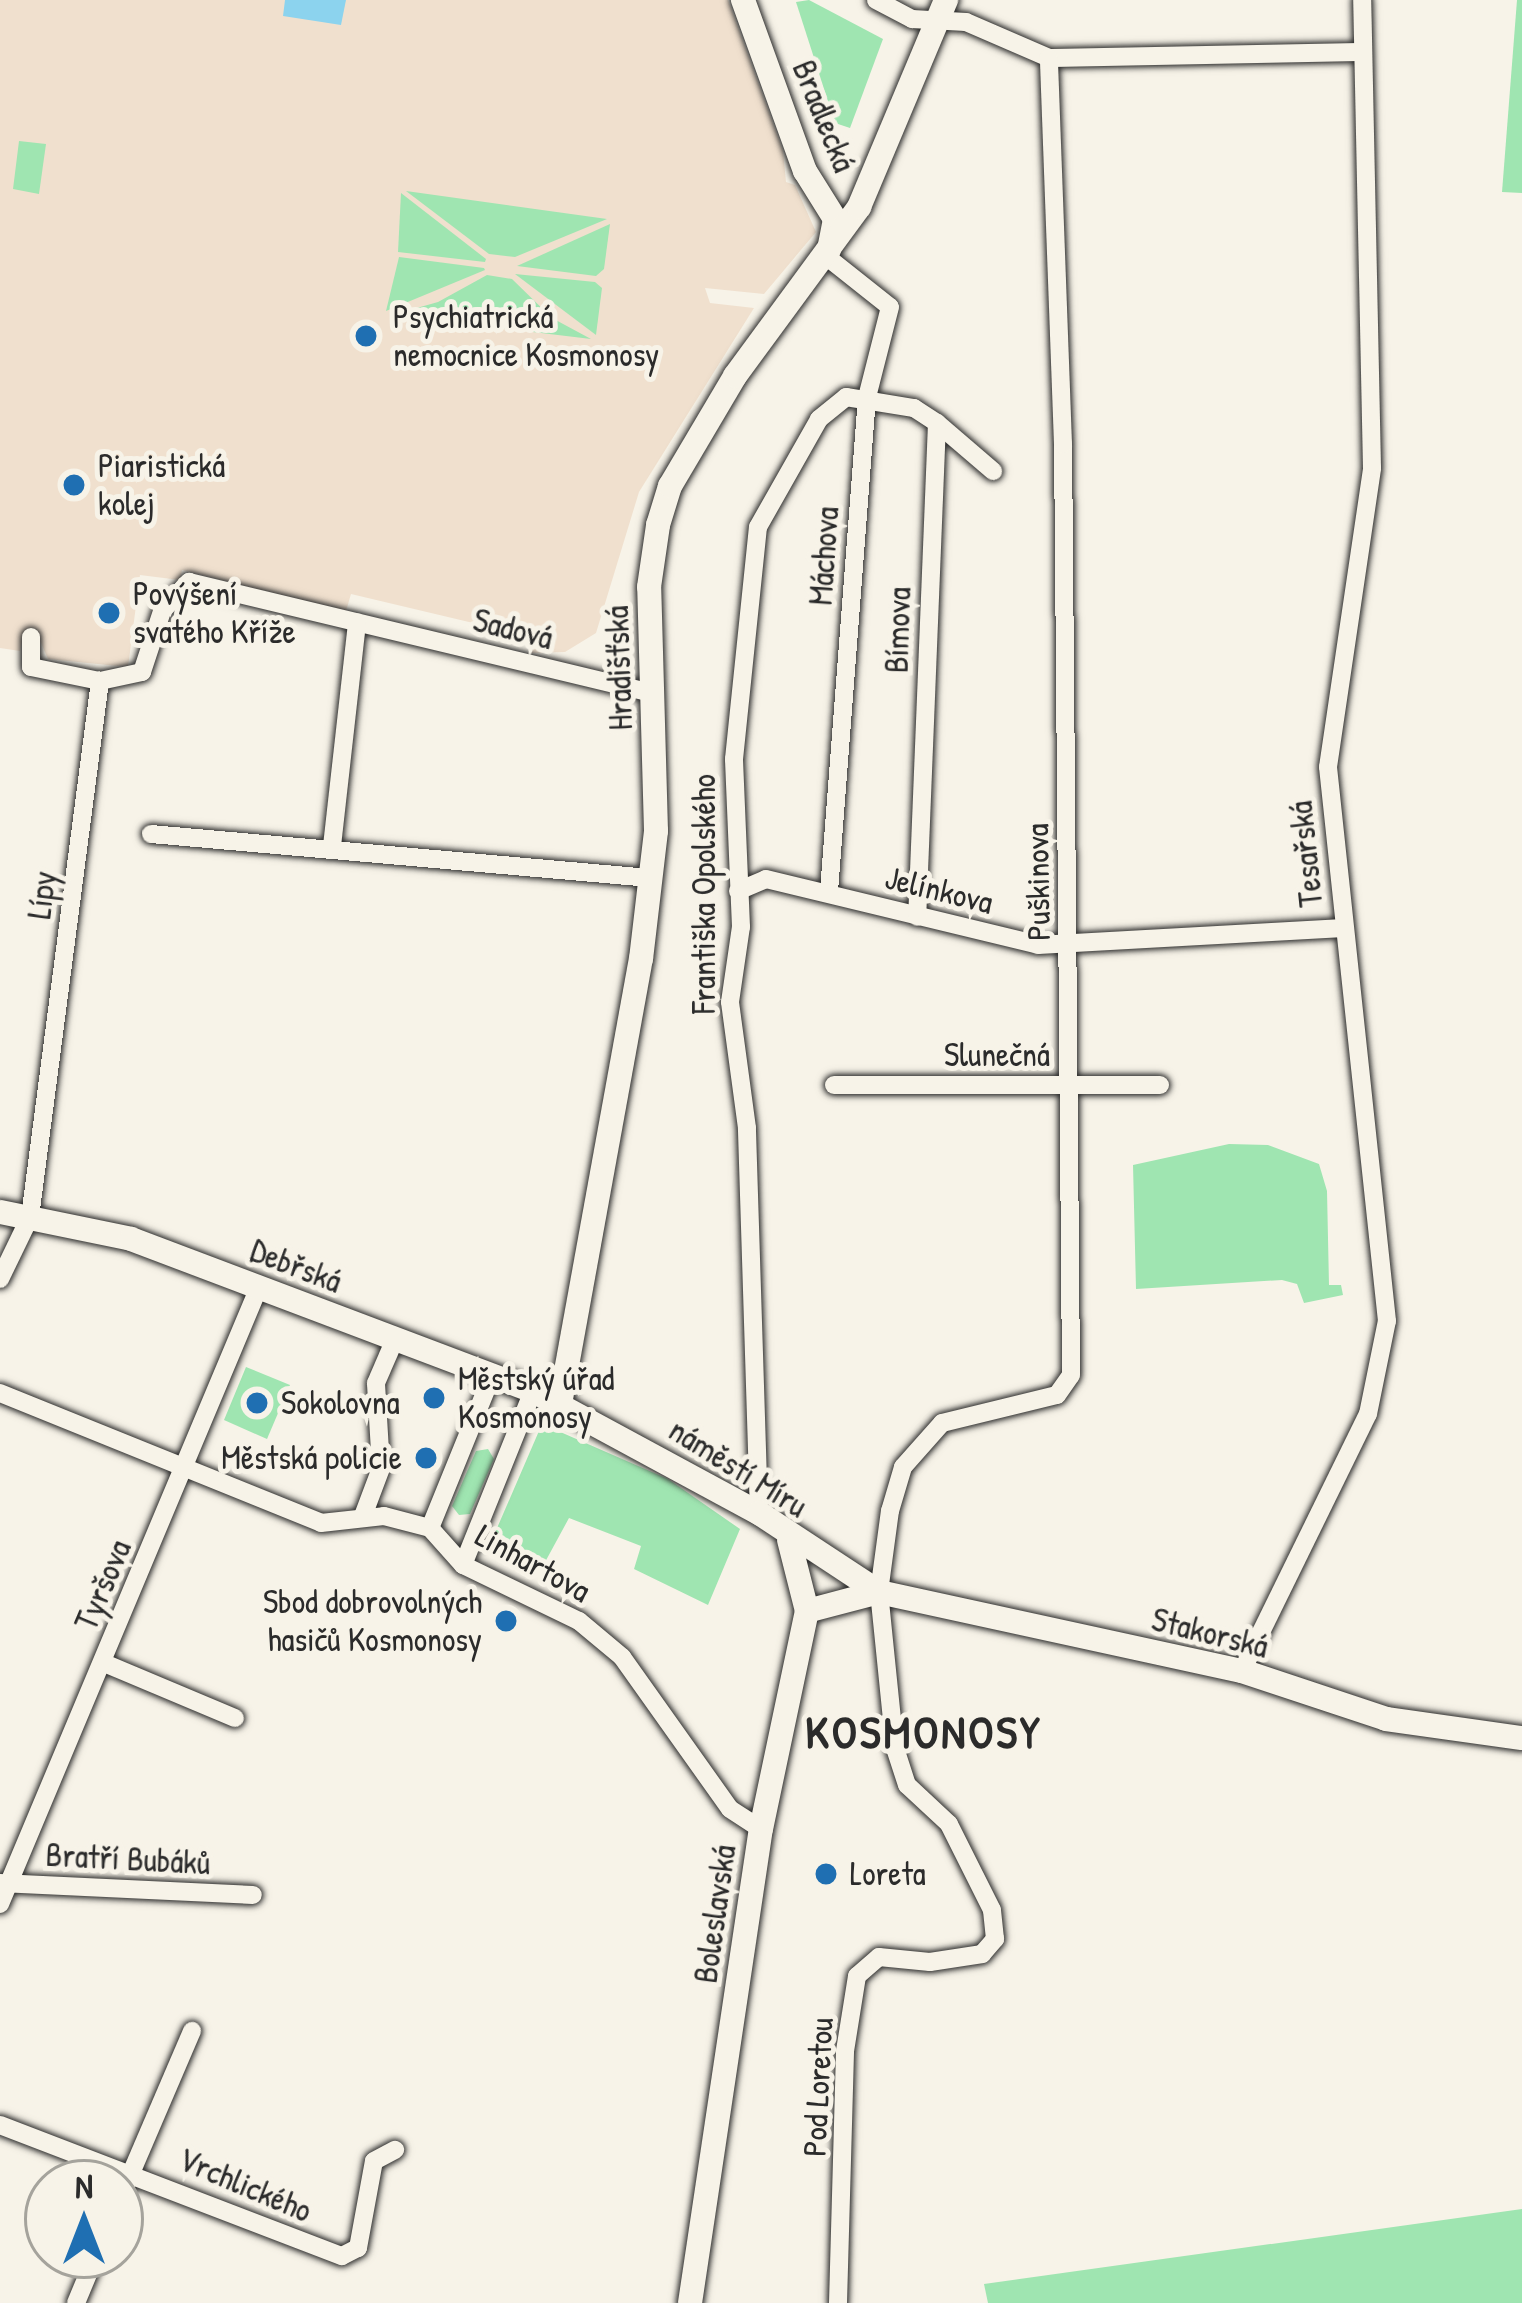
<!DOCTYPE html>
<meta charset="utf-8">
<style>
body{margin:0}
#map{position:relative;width:1522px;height:2303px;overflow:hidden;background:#f7f3e8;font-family:"Patrick Hand",sans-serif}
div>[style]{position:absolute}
.built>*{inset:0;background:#f0e0ce}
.green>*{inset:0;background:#9fe5b1}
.water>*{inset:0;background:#8cd3ee}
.roads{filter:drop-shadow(0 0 3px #2b2b2b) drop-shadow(0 0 3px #2b2b2b)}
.street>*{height:18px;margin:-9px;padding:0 9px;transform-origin:9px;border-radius:9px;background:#f7f3e8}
.secondary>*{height:24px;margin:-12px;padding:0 12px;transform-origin:12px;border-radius:12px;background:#f7f3e8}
.dots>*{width:33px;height:33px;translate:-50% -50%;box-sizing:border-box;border:6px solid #f7f3e8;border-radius:50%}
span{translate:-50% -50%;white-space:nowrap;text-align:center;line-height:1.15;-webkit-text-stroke:10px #f7f3e8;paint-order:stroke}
.street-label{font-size:33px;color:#2b2b2b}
.poi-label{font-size:33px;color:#2b2b2b}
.left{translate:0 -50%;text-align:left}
.right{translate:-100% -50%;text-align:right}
.district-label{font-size:45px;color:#2b2b2b;font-weight:700;letter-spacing:3px}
.north{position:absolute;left:24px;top:2159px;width:120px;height:120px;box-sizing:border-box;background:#f7f3e8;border:3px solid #a5a39c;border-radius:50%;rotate:0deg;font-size:33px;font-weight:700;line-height:48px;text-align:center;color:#2b2b2b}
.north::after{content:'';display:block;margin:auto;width:42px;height:54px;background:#1f6fb2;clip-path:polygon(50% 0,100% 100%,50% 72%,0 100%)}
</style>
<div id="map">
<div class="built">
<i style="clip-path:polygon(0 0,728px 0,783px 151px,786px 182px,795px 185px,816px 232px,764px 294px,705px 288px,710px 303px,754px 308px,639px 492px,596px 633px,565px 652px,529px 653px,532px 637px,351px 594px,346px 611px,182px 570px,180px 580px,140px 575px,128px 667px,48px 659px,39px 638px,23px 637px,20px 651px,0 648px)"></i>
</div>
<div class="green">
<i style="clip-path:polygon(809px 0,883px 39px,850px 128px,835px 123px,796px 2px)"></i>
<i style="clip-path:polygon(1517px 0,1522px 0,1522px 193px,1502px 192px)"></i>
<i style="clip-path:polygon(19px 141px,46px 144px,39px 194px,13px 189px)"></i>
<i style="clip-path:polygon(406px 191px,607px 219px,515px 257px,489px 254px)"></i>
<i style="clip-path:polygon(401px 193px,486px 259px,485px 262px,398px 252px)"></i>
<i style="clip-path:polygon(610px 224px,604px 269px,596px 276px,517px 266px)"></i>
<i style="clip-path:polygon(399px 257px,484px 268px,485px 270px,386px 311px)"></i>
<i style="clip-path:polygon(515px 274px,595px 282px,602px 288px,596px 335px)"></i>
<i style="clip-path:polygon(487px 275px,512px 279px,552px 318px,591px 339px,392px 315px,438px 302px)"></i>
<i style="clip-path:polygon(1229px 1144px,1268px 1145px,1319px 1164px,1327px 1191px,1329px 1285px,1341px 1285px,1343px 1295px,1304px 1303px,1297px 1284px,1282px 1280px,1136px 1289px,1133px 1165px)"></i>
<i style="clip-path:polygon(246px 1367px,290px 1385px,267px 1439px,224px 1420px)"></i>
<i style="clip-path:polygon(542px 1424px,668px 1479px,740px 1529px,708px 1605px,634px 1569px,641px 1546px,569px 1518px,544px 1564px,491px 1542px)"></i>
<i style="clip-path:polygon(488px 1449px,494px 1459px,470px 1514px,459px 1515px,452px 1506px,476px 1451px)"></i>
<i style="clip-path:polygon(1522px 2209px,1522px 2303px,988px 2303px,984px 2284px)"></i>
</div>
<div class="water">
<i style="clip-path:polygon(285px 0,346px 0,341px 25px,283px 16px)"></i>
</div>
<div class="roads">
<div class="street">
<i style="left:876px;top:0;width:41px;rotate:27.8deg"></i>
<i style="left:912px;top:19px;width:54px;rotate:3.2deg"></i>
<i style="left:966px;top:22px;width:90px;rotate:23.4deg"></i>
<i style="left:1049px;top:58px;width:314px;rotate:-1.1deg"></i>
<i style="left:827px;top:257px;width:80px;rotate:38.4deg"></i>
<i style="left:890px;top:307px;width:93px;rotate:104.3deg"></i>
<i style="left:867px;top:397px;width:495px;rotate:94.4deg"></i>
<i style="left:937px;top:423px;width:74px;rotate:40.6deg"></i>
<i style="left:31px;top:637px;width:30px;rotate:90deg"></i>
<i style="left:31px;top:667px;width:70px;rotate:11.5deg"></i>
<i style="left:100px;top:681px;width:43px;rotate:-12.1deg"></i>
<i style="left:142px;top:672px;width:64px;rotate:-71.8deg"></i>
<i style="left:162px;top:611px;width:40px;rotate:-47deg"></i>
<i style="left:189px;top:582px;width:479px;rotate:13.5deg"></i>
<i style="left:151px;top:834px;width:501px;rotate:5.04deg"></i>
<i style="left:332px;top:846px;width:225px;rotate:-83.6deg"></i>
<i style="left:738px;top:891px;width:30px;rotate:-23deg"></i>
<i style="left:766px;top:879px;width:280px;rotate:13.6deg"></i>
<i style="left:1038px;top:945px;width:306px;rotate:-3.2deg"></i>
<i style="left:834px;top:1085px;width:326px"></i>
<i style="left:0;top:1279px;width:69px;rotate:-64.2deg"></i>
<i style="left:30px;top:1217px;width:541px;rotate:-82.56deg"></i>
<i style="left:0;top:1393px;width:346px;rotate:22deg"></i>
<i style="left:321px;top:1523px;width:63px;rotate:-6.3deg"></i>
<i style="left:384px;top:1516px;width:48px;rotate:14.6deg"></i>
<i style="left:430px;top:1528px;width:50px;rotate:48.3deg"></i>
<i style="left:463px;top:1565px;width:129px;rotate:25.8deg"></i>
<i style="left:579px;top:1621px;width:56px;rotate:39.9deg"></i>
<i style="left:622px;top:1657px;width:186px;rotate:54.6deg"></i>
<i style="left:730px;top:1809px;width:37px;rotate:33deg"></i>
<i style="left:759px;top:1513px;width:385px;rotate:-91.8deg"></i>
<i style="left:747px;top:1128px;width:127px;rotate:-97.7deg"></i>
<i style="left:730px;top:1002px;width:76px;rotate:-81.7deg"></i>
<i style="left:741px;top:927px;width:168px;rotate:-92.4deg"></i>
<i style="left:734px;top:759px;width:233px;rotate:-84.1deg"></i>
<i style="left:758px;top:527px;width:124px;rotate:-60.5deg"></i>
<i style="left:819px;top:419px;width:35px;rotate:-39deg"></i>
<i style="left:846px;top:397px;width:69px;rotate:9.2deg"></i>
<i style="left:914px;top:408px;width:27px;rotate:33deg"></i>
<i style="left:937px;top:423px;width:494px;rotate:92.3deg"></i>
<i style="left:363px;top:1516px;width:51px;rotate:-69.4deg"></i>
<i style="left:381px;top:1468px;width:85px;rotate:-93.4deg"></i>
<i style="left:376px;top:1383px;width:48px;rotate:-66.6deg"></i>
<i style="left:430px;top:1528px;width:165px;rotate:-67.9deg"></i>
<i style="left:463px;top:1565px;width:188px;rotate:-68.1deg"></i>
<i style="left:104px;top:1663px;width:142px;rotate:22.8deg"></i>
<i style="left:1242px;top:1671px;width:286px;rotate:-63.9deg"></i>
<i style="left:1368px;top:1414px;width:95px;rotate:-78.5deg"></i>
<i style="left:1387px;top:1321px;width:557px;rotate:-96.08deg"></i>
<i style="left:1328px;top:767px;width:302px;rotate:-81.6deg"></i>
<i style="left:1372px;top:468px;width:468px;rotate:-91.2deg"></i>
<i style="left:0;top:1883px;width:253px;rotate:2.7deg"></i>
<i style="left:0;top:1904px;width:669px;rotate:-67.23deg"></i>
<i style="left:0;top:2125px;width:366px;rotate:21deg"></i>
<i style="left:342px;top:2256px;width:18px;rotate:-27deg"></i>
<i style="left:358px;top:2248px;width:88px;rotate:-79.6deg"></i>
<i style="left:374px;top:2161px;width:24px;rotate:-28deg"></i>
<i style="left:120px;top:2199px;width:183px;rotate:-66.8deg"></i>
<i style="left:76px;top:2303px;width:52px;rotate:-67.4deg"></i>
<i style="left:838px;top:2303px;width:252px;rotate:-88.4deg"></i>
<i style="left:845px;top:2051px;width:76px;rotate:-80.9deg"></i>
<i style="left:857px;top:1976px;width:29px;rotate:-41deg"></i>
<i style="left:879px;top:1957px;width:51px;rotate:5.6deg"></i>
<i style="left:930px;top:1962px;width:53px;rotate:-8.7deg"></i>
<i style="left:982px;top:1954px;width:20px;rotate:-49deg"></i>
<i style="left:995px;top:1939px;width:29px;rotate:-96deg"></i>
<i style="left:992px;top:1910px;width:96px;rotate:-116.6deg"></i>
<i style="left:949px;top:1824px;width:57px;rotate:-137.1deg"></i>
<i style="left:907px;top:1785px;width:38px;rotate:-108deg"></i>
<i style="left:895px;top:1749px;width:158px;rotate:-95.8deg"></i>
<i style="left:879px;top:1592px;width:82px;rotate:-82.3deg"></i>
<i style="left:890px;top:1511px;width:46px;rotate:-73.5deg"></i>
<i style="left:903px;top:1467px;width:59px;rotate:-48.4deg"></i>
<i style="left:942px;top:1423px;width:118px;rotate:-13.7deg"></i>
<i style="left:1057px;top:1395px;width:24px;rotate:-55deg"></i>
<i style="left:1071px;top:1375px;width:931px;rotate:-90.49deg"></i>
<i style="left:1063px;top:444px;width:386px;rotate:-92.1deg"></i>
</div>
<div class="secondary">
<i style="left:743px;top:0;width:182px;rotate:70.1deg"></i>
<i style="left:805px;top:171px;width:57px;rotate:58deg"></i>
<i style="left:835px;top:219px;width:31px;rotate:101deg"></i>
<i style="left:0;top:1212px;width:134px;rotate:11.6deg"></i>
<i style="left:131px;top:1239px;width:430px;rotate:20.7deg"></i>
<i style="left:533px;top:1391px;width:257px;rotate:28.4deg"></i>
<i style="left:759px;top:1513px;width:144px;rotate:33.4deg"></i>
<i style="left:879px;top:1592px;width:371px;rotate:12.3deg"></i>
<i style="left:1242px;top:1671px;width:152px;rotate:18.4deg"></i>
<i style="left:1386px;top:1719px;width:137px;rotate:8deg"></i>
<i style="left:560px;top:1404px;width:452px;rotate:-79.7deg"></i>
<i style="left:641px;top:959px;width:129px;rotate:-83.3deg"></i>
<i style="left:656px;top:831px;width:244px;rotate:-91.6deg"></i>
<i style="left:649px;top:587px;width:63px;rotate:-81.7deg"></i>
<i style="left:658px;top:525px;width:41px;rotate:-72.9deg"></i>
<i style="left:670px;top:486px;width:128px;rotate:-59.4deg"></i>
<i style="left:735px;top:376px;width:210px;rotate:-53.7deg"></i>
<i style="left:859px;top:207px;width:225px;rotate:-67.2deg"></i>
<i style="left:807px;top:1611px;width:74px;rotate:-14.8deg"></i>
<i style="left:690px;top:2303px;width:479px;rotate:-81.5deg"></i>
<i style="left:761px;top:1829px;width:223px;rotate:-78.1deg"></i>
<i style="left:807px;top:1611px;width:73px;rotate:-104.2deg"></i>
</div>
</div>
<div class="dots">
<i style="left:366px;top:336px;background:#1f6fb2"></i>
<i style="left:74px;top:485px;background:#1f6fb2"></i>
<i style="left:109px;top:613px;background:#1f6fb2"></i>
<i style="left:434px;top:1398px;background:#1f6fb2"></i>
<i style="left:257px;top:1403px;background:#1f6fb2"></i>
<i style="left:426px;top:1458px;background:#1f6fb2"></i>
<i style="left:506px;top:1621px;background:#1f6fb2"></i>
<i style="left:826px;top:1874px;background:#1f6fb2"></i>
</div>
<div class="street-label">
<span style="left:824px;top:116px;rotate:68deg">Bradlecká</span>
<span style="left:824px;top:556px;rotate:-86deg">Máchova</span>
<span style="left:513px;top:629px;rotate:14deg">Sadová</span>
<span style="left:898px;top:630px;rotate:-88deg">Bímova</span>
<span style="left:619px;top:668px;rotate:-92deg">Hradišťská</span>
<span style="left:1306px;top:854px;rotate:-96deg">Tesařská</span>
<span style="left:1038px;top:882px;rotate:-91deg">Puškinova</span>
<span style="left:939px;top:890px;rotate:14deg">Jelínkova</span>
<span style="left:704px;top:894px;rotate:-90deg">Františka Opolského</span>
<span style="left:42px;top:895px;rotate:-83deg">Lípy</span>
<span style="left:997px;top:1055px">Slunečná</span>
<span style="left:296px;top:1266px;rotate:21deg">Debřská</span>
<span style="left:738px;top:1468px;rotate:32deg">náměstí Míru</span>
<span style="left:533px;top:1563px;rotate:29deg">Linhartova</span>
<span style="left:103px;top:1585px;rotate:-67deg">Tyršova</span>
<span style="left:1210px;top:1633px;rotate:14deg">Stakorská</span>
<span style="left:128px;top:1859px;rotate:3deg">Bratří Bubáků</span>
<span style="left:715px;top:1914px;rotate:-82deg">Boleslavská</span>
<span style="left:818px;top:2087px;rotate:-87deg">Pod Loretou</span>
<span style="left:245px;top:2185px;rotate:23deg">Vrchlického</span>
</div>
<div class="poi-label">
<span class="left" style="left:393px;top:336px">Psychiatrická<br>nemocnice Kosmonosy</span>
<span class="left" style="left:98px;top:485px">Piaristická<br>kolej</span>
<span class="left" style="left:133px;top:613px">Povýšení<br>svatého Kříže</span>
<span class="left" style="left:458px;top:1398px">Městský úřad<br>Kosmonosy</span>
<span class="left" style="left:281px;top:1403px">Sokolovna</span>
<span class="right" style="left:402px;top:1458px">Městská policie</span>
<span class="right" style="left:482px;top:1621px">Sbod dobrovolných<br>hasičů Kosmonosy</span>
<span class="left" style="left:850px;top:1874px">Loreta</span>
</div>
<div class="district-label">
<span style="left:924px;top:1732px">KOSMONOSY</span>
</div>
<div class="north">N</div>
</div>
